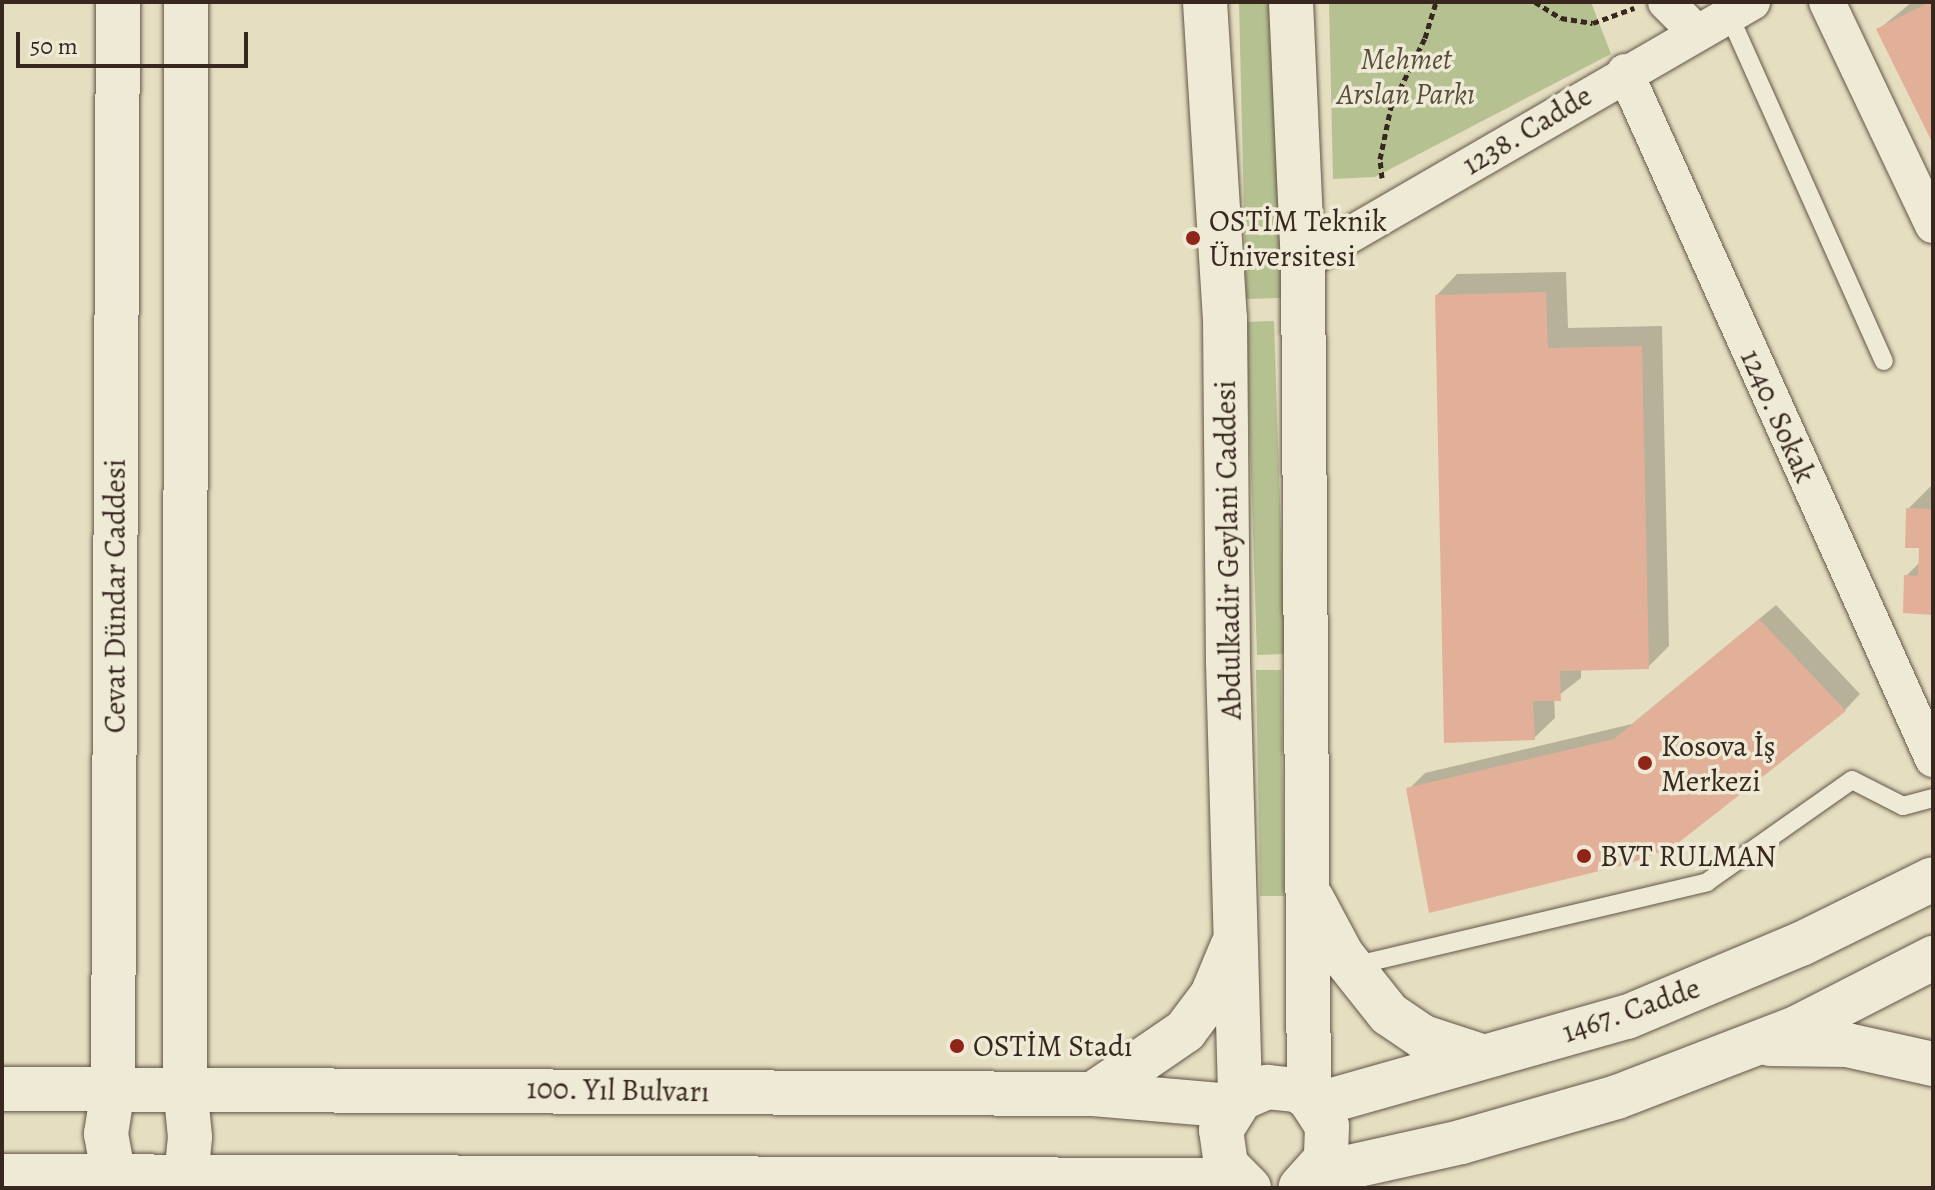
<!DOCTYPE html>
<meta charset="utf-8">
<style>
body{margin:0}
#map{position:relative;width:1935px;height:1190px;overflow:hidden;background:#e5dec0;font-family:Alegreya,serif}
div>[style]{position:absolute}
.green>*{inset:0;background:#b6c191}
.shadow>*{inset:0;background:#0003}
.building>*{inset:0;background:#e2b099}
.path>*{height:5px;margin-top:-2.5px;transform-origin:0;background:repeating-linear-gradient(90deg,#38271f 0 6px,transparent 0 10px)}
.roads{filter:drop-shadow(0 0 2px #635547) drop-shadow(0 0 2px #635547)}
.lane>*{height:18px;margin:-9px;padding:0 9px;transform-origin:9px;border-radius:9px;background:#eeead6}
.street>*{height:36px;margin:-18px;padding:0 18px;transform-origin:18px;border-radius:18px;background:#eeead6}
.secondary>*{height:44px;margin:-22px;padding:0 22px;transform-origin:22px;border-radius:22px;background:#eeead6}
.dots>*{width:22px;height:22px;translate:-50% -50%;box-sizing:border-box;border:4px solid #eeead6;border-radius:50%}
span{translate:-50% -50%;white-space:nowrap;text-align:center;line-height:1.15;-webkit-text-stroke:7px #eeead6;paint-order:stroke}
.park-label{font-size:30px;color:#584e3c;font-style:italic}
.street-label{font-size:30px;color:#38271f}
.poi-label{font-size:30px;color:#38271f}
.left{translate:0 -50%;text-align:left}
.frame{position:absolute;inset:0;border:4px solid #38271f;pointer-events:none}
.scale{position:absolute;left:16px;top:32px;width:232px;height:36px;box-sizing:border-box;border:4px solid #38271f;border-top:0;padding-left:10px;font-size:24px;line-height:28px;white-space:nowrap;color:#38271f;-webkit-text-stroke:6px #eeead6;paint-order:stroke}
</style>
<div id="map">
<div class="green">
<i style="clip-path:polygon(1239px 2px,1275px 2px,1281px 298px,1246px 299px)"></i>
<i style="clip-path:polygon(1329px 2px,1591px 2px,1611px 54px,1375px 177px,1333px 179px)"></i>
<i style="clip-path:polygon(1274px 321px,1285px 654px,1257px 655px,1246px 322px)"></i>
<i style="clip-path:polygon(1256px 670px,1281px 670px,1284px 896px,1260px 896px)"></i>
</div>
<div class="shadow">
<i style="clip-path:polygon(1912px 2px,1933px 2px,1933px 140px,1879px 29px)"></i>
<i style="clip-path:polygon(1566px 272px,1568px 328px,1662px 326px,1669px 646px,1648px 667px,1581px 669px,1581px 678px,1554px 699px,1555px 718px,1534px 738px,1437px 295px,1457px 274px)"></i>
<i style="clip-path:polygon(1933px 484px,1933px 613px,1906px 576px,1921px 561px,1922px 546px,1908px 509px)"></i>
<i style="clip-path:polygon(1776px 605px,1860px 694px,1845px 710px,1409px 789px,1425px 773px,1632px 724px)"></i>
</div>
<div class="building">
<i style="clip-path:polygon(1930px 2px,1933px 2px,1933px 144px,1876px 29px)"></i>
<i style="clip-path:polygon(1546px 292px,1548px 348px,1642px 346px,1649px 669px,1560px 671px,1561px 701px,1533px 701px,1535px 740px,1444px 743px,1435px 295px)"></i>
<i style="clip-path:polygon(1906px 508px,1933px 509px,1933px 615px,1903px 613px,1904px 575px,1918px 576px,1919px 548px,1905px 548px)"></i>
<i style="clip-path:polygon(1759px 619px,1846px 711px,1673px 847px,1628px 864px,1429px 913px,1406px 788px,1614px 739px)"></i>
</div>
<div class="path">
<i style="left:1535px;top:2px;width:31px;rotate:32deg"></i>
<i style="left:1561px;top:18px;width:32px;rotate:9deg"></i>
<i style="left:1593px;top:23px;width:44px;rotate:-20.1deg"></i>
<i style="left:1382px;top:178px;width:19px;rotate:-96deg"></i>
<i style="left:1380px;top:159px;width:53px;rotate:-78.1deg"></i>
<i style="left:1391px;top:107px;width:77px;rotate:-63.8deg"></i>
<i style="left:1425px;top:38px;width:38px;rotate:-73deg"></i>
</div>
<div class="roads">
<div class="lane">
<i style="left:1729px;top:15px;width:379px;rotate:65.9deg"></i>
<i style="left:1353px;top:966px;width:364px;rotate:-13.3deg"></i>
<i style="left:1707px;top:882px;width:177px;rotate:-35.1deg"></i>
<i style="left:1852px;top:780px;width:57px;rotate:27deg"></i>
<i style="left:1903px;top:806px;width:31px;rotate:-15deg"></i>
</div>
<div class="street">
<i style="left:1666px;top:2px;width:44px;rotate:45deg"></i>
<i style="left:1827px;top:2px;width:247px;rotate:64.6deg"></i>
<i style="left:1625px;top:72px;width:753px;rotate:65.85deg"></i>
<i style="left:1303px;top:262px;width:519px;rotate:-30.07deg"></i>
</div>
<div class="secondary">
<i style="left:1205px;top:2px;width:317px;rotate:86.4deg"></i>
<i style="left:1225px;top:318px;width:345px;rotate:89.5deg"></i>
<i style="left:1228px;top:663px;width:436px;rotate:88.4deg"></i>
<i style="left:1291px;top:2px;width:260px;rotate:87.4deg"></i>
<i style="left:1303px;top:262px;width:836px;rotate:89.59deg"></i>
<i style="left:1312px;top:899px;width:64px;rotate:61.8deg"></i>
<i style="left:1342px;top:955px;width:75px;rotate:51.5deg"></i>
<i style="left:1389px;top:1014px;width:41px;rotate:34.1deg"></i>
<i style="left:1423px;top:1037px;width:61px;rotate:18.1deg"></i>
<i style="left:1770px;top:1044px;width:77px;rotate:0.7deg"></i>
<i style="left:1847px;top:1045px;width:88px;rotate:12.5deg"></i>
<i style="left:2px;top:1089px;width:1091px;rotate:0.26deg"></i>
<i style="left:1093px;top:1094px;width:142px;rotate:4.9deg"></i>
<i style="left:1093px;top:1094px;width:112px;rotate:-34.4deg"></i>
<i style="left:1185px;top:1031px;width:45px;rotate:-53.1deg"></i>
<i style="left:1212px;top:995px;width:52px;rotate:-67.4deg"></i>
<i style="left:1315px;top:1105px;width:324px;rotate:-15.8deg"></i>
<i style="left:1627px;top:1017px;width:189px;rotate:-22.8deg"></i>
<i style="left:1801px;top:944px;width:147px;rotate:-26.2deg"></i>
<i style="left:1318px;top:1174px;width:147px;rotate:-12.6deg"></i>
<i style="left:1461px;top:1142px;width:162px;rotate:-16.1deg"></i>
<i style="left:1617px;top:1097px;width:194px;rotate:-21.1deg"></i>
<i style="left:1798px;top:1027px;width:152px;rotate:-27.1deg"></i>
<i style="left:2px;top:1176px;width:1235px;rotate:0.19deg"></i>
<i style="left:116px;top:1188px;width:55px;rotate:-100.5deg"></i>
<i style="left:106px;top:1134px;width:46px;rotate:-81.2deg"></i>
<i style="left:113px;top:1089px;width:1087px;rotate:-89.74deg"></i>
<i style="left:185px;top:1188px;width:51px;rotate:-84.4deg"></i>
<i style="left:190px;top:1137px;width:51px;rotate:-95.6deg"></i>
<i style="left:185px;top:1086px;width:1084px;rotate:-89.95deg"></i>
<i style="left:1249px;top:1188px;width:33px;rotate:-135deg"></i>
<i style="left:1226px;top:1165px;width:35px;rotate:-98deg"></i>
<i style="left:1221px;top:1130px;width:36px;rotate:-58deg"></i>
<i style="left:1240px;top:1099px;width:30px;rotate:-24deg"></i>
<i style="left:1267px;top:1087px;width:30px;rotate:6deg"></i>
<i style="left:1297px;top:1090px;width:14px;rotate:34deg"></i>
<i style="left:1309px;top:1098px;width:33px;rotate:57deg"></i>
<i style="left:1327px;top:1126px;width:33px;rotate:92deg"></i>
<i style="left:1326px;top:1159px;width:38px;rotate:132deg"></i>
</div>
</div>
<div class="dots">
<i style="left:1193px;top:238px;background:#8f2418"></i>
<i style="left:1645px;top:763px;background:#8f2418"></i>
<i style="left:1584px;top:856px;background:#8f2418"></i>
<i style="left:957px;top:1046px;background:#8f2418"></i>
</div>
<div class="park-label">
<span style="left:1406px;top:76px">Mehmet<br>Arslan Parkı</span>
</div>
<div class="street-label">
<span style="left:1527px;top:130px;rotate:-31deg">1238. Cadde</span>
<span style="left:1778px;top:416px;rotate:66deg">1240. Sokak</span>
<span style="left:1228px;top:550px;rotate:-91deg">Abdulkadir Geylani Caddesi</span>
<span style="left:115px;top:596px;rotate:-90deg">Cevat Dündar Caddesi</span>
<span style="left:1631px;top:1010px;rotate:-19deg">1467. Cadde</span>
<span style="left:618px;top:1090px;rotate:1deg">100. Yıl Bulvarı</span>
</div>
<div class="poi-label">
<span class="left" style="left:1209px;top:238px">OSTİM Teknik<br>Üniversitesi</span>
<span class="left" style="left:1661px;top:763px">Kosova İş<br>Merkezi</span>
<span class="left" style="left:1600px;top:856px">BVT RULMAN</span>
<span class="left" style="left:973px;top:1046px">OSTİM Stadı</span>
</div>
<div class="frame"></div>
<div class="scale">50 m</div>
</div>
